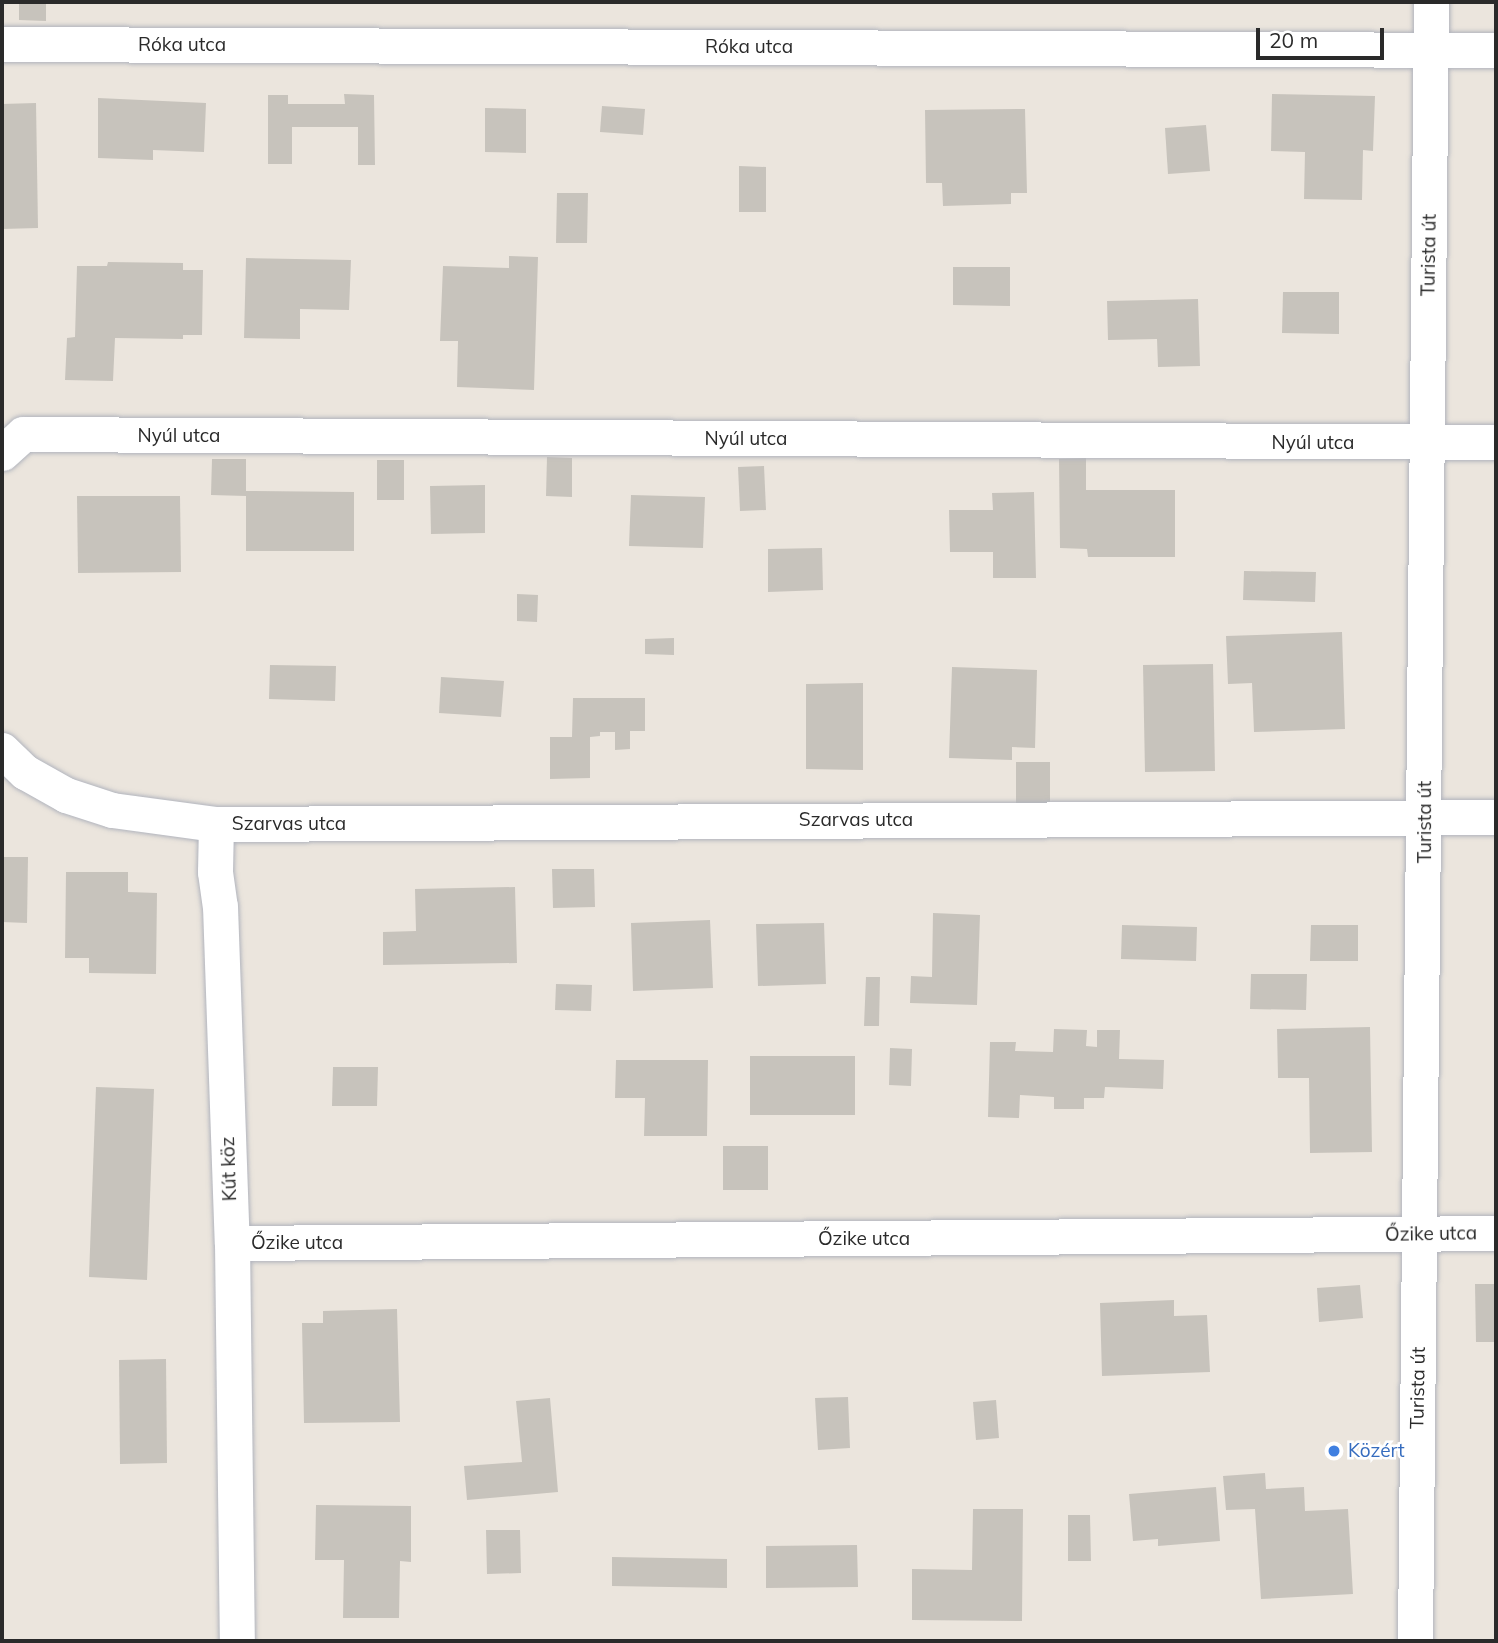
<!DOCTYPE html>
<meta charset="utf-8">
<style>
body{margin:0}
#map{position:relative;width:1498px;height:1643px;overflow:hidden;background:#ebe5dd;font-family:Mulish,sans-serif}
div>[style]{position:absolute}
.building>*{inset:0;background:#c7c3bc}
.roads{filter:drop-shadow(0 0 2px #b1b4bd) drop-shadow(0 0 2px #b1b4bd)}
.minor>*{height:35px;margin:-17.5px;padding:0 17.5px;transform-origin:17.5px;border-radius:17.5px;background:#fff}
.dots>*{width:19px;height:19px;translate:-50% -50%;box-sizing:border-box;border:4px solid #fff;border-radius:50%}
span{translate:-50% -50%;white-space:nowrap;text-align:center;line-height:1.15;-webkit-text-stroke:5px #fff;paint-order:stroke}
.street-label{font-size:19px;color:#2a2a2a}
.shop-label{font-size:19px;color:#366cbe}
.left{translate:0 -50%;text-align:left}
.frame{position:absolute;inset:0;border:4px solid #2a2a2a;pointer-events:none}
.scale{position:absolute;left:1256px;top:28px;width:128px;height:32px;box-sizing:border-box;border:4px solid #2a2a2a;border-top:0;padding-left:9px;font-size:21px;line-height:24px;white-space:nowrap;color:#2a2a2a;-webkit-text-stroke:5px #fff;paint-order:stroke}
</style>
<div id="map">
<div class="building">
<i style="clip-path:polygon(19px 2px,46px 2px,46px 21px,19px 20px)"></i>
<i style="clip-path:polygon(344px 94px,374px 95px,375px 165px,358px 165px,358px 127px,292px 127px,292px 164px,268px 164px,268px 95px,288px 95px,288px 104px,345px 104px)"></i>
<i style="clip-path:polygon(1272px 94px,1375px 96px,1373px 151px,1363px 150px,1362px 200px,1304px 199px,1305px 152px,1271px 151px)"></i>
<i style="clip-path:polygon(98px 98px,206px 103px,204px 152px,153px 150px,153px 160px,98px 158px)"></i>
<i style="clip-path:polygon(36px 103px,38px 228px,2px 229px,2px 104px)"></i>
<i style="clip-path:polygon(602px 106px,645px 109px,643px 135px,600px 132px)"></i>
<i style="clip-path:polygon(485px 108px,526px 109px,526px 153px,485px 152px)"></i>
<i style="clip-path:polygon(1025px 109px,1027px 193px,1011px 193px,1011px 204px,943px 206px,942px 183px,926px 183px,925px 110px)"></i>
<i style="clip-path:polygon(1206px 125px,1210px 171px,1168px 174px,1165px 128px)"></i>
<i style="clip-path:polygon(739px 166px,766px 167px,766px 212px,739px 212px)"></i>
<i style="clip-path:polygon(557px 193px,588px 193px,587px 243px,556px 243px)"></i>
<i style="clip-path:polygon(509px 256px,538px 257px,534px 390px,457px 387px,458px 341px,440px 341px,443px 266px,509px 268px)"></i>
<i style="clip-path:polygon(246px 258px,351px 260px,349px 310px,300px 309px,300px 339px,244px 338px)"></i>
<i style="clip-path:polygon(108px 262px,183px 263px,183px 270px,203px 270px,202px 335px,183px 335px,183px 339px,115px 338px,113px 381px,65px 380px,67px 338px,75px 337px,77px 266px,107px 266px)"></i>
<i style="clip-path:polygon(953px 267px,1010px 267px,1010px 306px,953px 305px)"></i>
<i style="clip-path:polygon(1283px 292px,1339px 292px,1339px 334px,1282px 333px)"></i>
<i style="clip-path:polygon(1198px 299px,1200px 366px,1158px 367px,1157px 339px,1108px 340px,1107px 301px)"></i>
<i style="clip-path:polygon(547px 457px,572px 458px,572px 497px,546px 496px)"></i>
<i style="clip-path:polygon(1086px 458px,1086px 490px,1175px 490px,1175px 557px,1088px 557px,1087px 549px,1060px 548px,1059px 459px)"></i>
<i style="clip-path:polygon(212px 459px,246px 459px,246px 491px,354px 492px,354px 551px,246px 551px,246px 496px,211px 495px)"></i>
<i style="clip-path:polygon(377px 460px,404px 460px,404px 500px,377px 500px)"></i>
<i style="clip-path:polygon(764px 466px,766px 510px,740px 511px,738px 467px)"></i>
<i style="clip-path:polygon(485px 485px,485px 533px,431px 534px,430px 486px)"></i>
<i style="clip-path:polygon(1034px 492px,1036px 578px,993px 578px,993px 552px,950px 552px,949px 510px,993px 510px,992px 493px)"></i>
<i style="clip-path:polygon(631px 495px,705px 497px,703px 548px,629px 546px)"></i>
<i style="clip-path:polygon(77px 496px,180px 496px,181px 572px,78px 573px)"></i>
<i style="clip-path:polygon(822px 548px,823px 590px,768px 592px,768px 549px)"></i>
<i style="clip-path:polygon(1244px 571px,1316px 572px,1315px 602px,1243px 600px)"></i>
<i style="clip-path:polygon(517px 594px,538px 595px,537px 622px,517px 621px)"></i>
<i style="clip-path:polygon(1342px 632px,1345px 729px,1254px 732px,1252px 683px,1228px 684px,1226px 636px)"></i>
<i style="clip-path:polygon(674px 638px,674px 655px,645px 654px,645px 639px)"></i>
<i style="clip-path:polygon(1213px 664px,1215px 771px,1145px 772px,1143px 665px)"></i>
<i style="clip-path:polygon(270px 665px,336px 666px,335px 701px,269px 699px)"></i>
<i style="clip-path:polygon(952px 667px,1037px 670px,1035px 748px,1012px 747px,1012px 760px,949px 758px)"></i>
<i style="clip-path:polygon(441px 677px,504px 681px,501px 717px,439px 713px)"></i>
<i style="clip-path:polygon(863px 683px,863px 770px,806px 769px,806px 684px)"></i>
<i style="clip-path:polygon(573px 698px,645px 698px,645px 731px,630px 731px,630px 749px,615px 750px,615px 732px,600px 732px,600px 736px,590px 737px,590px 778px,550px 779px,550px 737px,572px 737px)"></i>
<i style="clip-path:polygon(1016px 762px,1050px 762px,1050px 805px,1016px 806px)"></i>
<i style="clip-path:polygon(2px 857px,28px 857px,27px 923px,2px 922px)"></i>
<i style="clip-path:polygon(552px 869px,594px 869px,595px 907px,553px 908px)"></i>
<i style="clip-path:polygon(66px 872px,128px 872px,128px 892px,157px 893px,156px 974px,89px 973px,89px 958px,65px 958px)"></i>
<i style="clip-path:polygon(515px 887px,517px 963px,383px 965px,383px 932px,416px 931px,415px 889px)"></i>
<i style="clip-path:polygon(933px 913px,980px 915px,977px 1005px,910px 1003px,911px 976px,932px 977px)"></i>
<i style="clip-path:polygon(710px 920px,713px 988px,633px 991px,631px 923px)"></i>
<i style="clip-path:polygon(824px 923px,826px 984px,758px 986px,756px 924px)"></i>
<i style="clip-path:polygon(1122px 925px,1197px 927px,1196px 961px,1121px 959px)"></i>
<i style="clip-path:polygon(1311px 925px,1358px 925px,1358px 961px,1310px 961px)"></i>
<i style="clip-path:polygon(1251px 974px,1307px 974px,1306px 1010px,1250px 1009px)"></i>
<i style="clip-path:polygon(866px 977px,880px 977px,879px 1026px,864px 1026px)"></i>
<i style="clip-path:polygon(556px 984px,592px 985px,591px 1011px,555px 1010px)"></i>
<i style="clip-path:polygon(1370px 1027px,1372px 1152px,1310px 1153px,1309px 1078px,1278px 1078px,1277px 1029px)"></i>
<i style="clip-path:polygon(1054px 1029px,1087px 1030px,1086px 1046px,1097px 1047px,1097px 1030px,1120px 1030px,1119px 1059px,1164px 1060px,1163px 1089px,1105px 1087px,1104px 1098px,1084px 1098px,1084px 1109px,1054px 1109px,1054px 1097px,1020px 1095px,1019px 1118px,988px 1117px,990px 1042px,1016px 1042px,1015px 1051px,1053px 1052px)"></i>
<i style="clip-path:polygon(890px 1048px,912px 1049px,911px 1086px,889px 1085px)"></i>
<i style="clip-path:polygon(750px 1056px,855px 1056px,855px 1115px,750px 1115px)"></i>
<i style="clip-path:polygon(616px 1060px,708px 1060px,707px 1136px,644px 1136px,645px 1098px,615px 1098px)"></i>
<i style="clip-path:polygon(333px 1067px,378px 1067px,377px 1106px,332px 1106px)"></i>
<i style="clip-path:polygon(96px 1087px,154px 1089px,147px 1280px,89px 1277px)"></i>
<i style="clip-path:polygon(723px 1146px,768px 1146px,768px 1190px,723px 1190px)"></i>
<i style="clip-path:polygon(1475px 1284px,1496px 1284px,1496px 1342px,1476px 1342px)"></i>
<i style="clip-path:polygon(1360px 1285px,1363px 1318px,1319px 1322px,1317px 1288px)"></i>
<i style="clip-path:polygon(1174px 1300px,1174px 1316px,1207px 1315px,1210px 1372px,1102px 1376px,1100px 1303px)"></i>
<i style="clip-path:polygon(397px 1309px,400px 1422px,304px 1423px,302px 1323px,323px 1323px,323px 1311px)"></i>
<i style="clip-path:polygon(166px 1359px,167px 1463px,120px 1464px,119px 1360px)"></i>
<i style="clip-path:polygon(848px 1397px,850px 1448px,818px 1450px,815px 1398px)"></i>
<i style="clip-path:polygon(550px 1398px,558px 1492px,467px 1500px,464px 1466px,522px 1462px,516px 1401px)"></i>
<i style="clip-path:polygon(996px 1400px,999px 1438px,976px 1440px,973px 1402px)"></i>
<i style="clip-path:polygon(1265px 1473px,1266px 1489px,1304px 1487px,1305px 1511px,1348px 1509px,1353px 1594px,1261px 1599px,1255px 1509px,1226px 1510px,1223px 1476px)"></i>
<i style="clip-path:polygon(1216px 1487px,1220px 1541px,1158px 1546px,1158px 1539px,1133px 1541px,1129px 1494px)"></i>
<i style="clip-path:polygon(316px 1505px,411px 1506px,411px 1562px,400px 1561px,399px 1618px,343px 1618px,344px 1560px,315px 1560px)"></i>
<i style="clip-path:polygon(973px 1509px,1023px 1509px,1022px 1621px,912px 1620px,912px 1569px,972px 1570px)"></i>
<i style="clip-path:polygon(1068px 1515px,1090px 1515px,1091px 1561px,1068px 1561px)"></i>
<i style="clip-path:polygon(486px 1530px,520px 1530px,521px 1573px,487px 1574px)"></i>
<i style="clip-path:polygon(857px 1545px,858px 1587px,766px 1588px,766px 1546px)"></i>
<i style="clip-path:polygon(612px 1557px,727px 1559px,727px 1588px,612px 1586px)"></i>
</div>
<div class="roads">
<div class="minor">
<i style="left:2px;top:44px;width:1494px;rotate:0.23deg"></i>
<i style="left:2px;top:453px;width:28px;rotate:-42deg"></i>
<i style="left:23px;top:434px;width:1473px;rotate:0.31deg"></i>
<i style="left:2px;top:750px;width:32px;rotate:44deg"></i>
<i style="left:25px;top:772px;width:47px;rotate:29.3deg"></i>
<i style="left:66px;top:795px;width:48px;rotate:18.1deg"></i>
<i style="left:112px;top:810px;width:105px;rotate:7.7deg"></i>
<i style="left:216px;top:824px;width:1280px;rotate:-0.31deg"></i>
<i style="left:216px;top:824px;width:48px;rotate:91.2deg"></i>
<i style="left:215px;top:872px;width:34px;rotate:82deg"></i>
<i style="left:220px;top:906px;width:337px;rotate:88deg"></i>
<i style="left:232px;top:1243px;width:398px;rotate:89.3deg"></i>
<i style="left:232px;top:1243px;width:1264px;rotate:-0.45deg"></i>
<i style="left:1415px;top:1641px;width:1639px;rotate:-89.44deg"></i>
</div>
</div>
<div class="dots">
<i style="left:1334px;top:1451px;background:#3f7fe0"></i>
</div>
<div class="street-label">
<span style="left:182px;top:45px">Róka utca</span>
<span style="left:749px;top:47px">Róka utca</span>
<span style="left:1429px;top:255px;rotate:-89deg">Turista út</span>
<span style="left:179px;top:436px">Nyúl utca</span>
<span style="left:746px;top:439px">Nyúl utca</span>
<span style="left:1313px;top:443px">Nyúl utca</span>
<span style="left:856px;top:820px">Szarvas utca</span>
<span style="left:1425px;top:822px;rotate:-90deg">Turista út</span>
<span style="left:289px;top:824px">Szarvas utca</span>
<span style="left:229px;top:1169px;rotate:-92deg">Kút köz</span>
<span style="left:1431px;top:1234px;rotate:-1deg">Őzike utca</span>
<span style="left:864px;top:1239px">Őzike utca</span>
<span style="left:297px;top:1243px">Őzike utca</span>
<span style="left:1418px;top:1388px;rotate:-89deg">Turista út</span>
</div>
<div class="shop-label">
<span class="left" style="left:1348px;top:1451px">Közért</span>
</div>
<div class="frame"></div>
<div class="scale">20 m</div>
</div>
